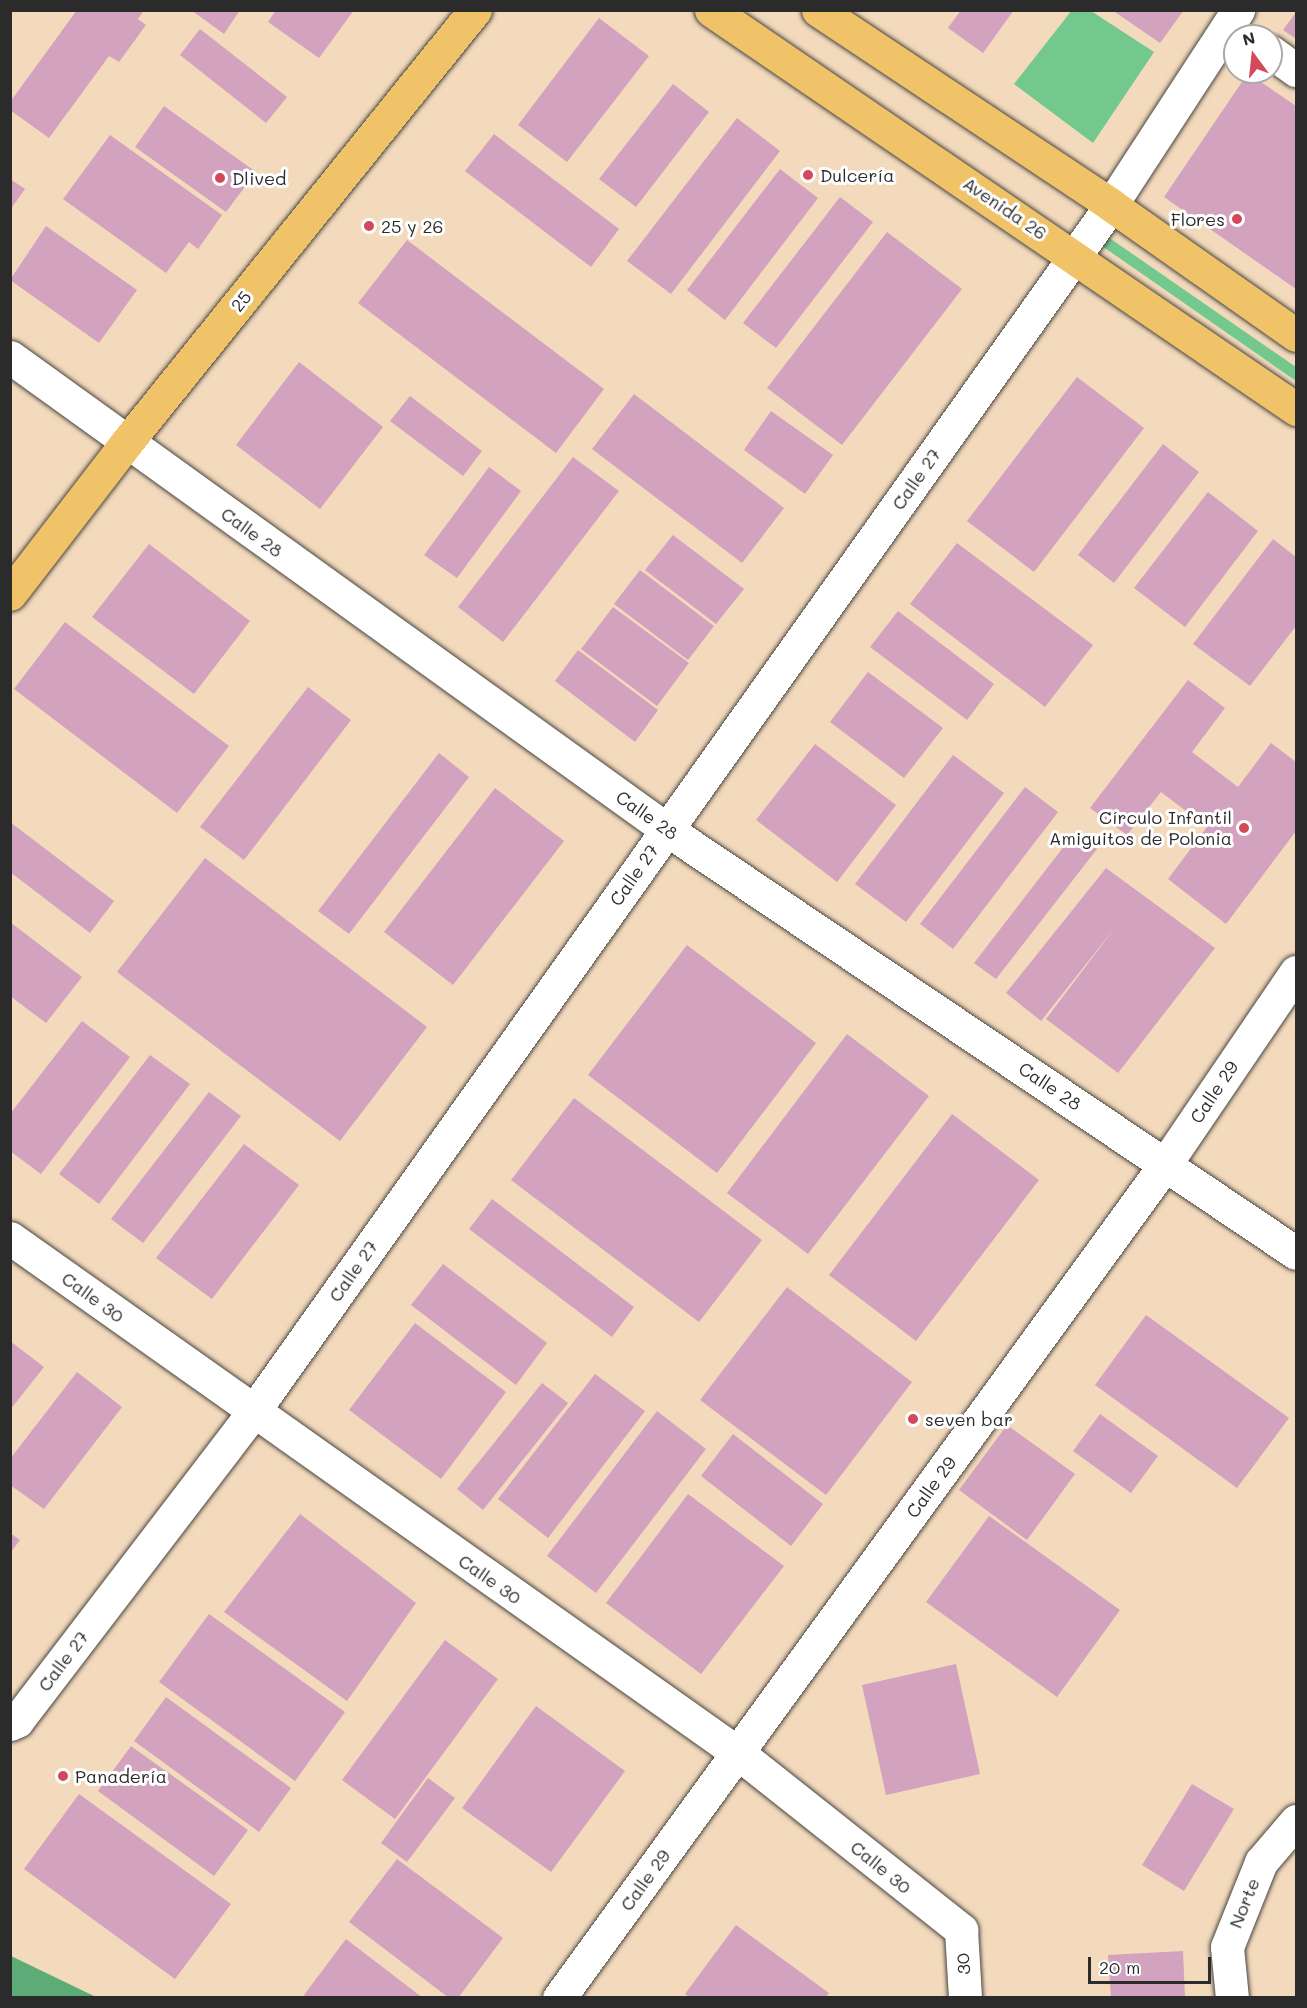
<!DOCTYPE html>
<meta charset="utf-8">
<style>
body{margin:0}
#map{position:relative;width:1307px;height:2008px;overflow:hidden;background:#f3dabc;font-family:Mali,sans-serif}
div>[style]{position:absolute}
.green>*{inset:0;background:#72c88d}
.forest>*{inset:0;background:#5dac78}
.building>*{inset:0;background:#d3a2be}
.roads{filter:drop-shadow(0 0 2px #494541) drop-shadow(0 0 2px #494541)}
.minor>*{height:33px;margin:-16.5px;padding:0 16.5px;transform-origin:16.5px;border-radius:16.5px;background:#fff}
.major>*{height:33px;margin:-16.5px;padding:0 16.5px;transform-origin:16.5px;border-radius:16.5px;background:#f1c369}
.dots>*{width:16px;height:16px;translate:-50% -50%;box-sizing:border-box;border:3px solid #fff;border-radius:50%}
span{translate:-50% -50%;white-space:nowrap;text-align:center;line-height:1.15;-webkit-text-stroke:6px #fff;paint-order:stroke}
.poi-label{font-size:18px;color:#2b2b2b}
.left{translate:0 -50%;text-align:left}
.right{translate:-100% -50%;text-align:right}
.street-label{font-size:18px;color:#2b2b2b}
.frame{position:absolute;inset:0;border:12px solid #2b2b2b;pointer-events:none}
.north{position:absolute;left:1223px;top:24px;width:60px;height:60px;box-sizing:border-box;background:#fff;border:2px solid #aaa;border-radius:50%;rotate:345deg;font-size:16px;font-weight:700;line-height:24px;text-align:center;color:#2b2b2b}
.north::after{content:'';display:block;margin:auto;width:21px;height:27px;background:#d1495b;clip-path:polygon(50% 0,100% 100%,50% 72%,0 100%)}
.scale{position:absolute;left:1088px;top:1957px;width:123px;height:27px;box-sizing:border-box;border:3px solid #2b2b2b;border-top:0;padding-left:8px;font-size:18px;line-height:21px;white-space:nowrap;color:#2b2b2b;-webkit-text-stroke:4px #fff;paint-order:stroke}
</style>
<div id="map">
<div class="green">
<i style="clip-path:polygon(1072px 10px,1091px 11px,1154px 52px,1093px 143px,1014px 84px)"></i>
<i style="clip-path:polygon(1108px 237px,1296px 367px,1296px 381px,1102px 246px)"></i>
</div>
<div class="forest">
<i style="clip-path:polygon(10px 1956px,11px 1956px,96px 1997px,11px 1997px)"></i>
</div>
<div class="building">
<i style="clip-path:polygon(77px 10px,144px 10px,138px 19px,146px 25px,119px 62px,109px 56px,49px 138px,10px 110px,10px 102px)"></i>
<i style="clip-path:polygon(191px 10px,240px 10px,224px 34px)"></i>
<i style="clip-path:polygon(276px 10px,354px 10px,319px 58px,268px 22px)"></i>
<i style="clip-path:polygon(961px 10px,1014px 10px,983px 53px,948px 28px)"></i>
<i style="clip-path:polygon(1112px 10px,1184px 10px,1160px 43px)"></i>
<i style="clip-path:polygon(1296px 12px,1296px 39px,1283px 30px)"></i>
<i style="clip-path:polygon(599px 18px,649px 56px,567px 162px,518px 125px)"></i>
<i style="clip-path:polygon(200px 29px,287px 97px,266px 123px,180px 55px)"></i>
<i style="clip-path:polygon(1248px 73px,1296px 106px,1296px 289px,1164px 197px)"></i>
<i style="clip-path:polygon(673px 84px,709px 112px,636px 207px,599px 179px)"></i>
<i style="clip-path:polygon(164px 106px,256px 172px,226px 212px,135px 147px)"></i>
<i style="clip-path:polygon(737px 118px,780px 151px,671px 294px,627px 261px)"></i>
<i style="clip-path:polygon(494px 134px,619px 229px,591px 267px,465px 171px)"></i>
<i style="clip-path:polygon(110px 135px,222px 215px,198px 249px,189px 242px,166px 273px,63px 199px)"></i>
<i style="clip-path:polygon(780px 169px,818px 198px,725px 320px,687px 290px)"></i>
<i style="clip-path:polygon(10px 179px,25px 189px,10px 210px)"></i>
<i style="clip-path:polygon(840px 197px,873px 222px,776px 348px,743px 323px)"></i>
<i style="clip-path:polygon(46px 226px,137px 290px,99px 343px,10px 280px)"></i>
<i style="clip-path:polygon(887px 232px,962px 289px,842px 445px,767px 388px)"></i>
<i style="clip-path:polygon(407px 240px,604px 389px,556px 453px,358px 303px)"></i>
<i style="clip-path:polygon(299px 362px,383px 427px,320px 509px,236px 445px)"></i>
<i style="clip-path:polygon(1077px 377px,1144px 428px,1034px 572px,967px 521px)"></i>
<i style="clip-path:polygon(634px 394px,784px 508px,742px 563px,592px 449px)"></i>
<i style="clip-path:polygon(410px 396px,482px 451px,463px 476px,390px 421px)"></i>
<i style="clip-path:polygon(771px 411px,833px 455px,805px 494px,744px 450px)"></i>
<i style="clip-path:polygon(1163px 444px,1199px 472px,1114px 583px,1078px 555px)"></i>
<i style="clip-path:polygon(573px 457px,619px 491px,503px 642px,458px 607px)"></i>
<i style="clip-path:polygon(489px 467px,521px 491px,457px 578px,424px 555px)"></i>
<i style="clip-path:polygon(1208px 492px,1258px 531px,1185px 627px,1134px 588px)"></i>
<i style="clip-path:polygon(673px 535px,744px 589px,716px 624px,645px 570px)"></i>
<i style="clip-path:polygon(1273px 539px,1296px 557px,1296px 626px,1250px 686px,1193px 644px)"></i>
<i style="clip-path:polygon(957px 543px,1093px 645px,1045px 707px,910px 604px)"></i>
<i style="clip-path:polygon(149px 544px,250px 621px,194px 694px,92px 617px)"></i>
<i style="clip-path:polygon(640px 570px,714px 626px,688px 660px,614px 604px)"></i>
<i style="clip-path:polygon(613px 607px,689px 663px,657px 706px,581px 649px)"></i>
<i style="clip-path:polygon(898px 611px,994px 684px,967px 720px,870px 647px)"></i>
<i style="clip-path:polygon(65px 622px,229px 746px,177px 813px,14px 689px)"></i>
<i style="clip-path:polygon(578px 650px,658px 710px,635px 742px,555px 681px)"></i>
<i style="clip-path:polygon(868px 672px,943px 728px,904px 778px,830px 722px)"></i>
<i style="clip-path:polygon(1188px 680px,1225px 708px,1192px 752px,1238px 787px,1271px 743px,1296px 762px,1296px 831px,1226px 924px,1168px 879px,1207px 827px,1161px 792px,1127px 835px,1090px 808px)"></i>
<i style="clip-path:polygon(308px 687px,351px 720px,244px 860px,200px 827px)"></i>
<i style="clip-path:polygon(815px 744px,896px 805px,837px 882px,756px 820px)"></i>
<i style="clip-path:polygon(439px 753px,469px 777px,349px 934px,318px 911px)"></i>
<i style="clip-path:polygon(953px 755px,1004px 793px,906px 922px,855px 884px)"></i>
<i style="clip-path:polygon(1025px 787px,1058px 812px,953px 949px,920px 924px)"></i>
<i style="clip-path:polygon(495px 788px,564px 841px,453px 985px,384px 932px)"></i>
<i style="clip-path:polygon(10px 822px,114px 901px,90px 933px,10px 872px)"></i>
<i style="clip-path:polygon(1075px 832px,1097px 849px,996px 979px,974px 963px)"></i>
<i style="clip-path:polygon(205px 858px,427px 1027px,340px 1141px,117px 972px)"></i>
<i style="clip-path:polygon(1106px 868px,1215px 948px,1118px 1073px,1046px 1019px,1117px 925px,1041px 1021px,1006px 993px)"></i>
<i style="clip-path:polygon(10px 922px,82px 977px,46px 1023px,10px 996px)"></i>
<i style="clip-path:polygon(687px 945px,816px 1043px,717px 1173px,588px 1075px)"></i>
<i style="clip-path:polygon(82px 1021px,130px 1057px,41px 1174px,10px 1151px,10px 1114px)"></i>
<i style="clip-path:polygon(847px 1034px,929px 1096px,808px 1254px,727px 1193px)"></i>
<i style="clip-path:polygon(150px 1055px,190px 1084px,99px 1204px,59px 1174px)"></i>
<i style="clip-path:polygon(209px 1092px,241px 1116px,143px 1243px,111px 1219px)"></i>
<i style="clip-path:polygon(574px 1098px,762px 1240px,699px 1322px,511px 1180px)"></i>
<i style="clip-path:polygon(952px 1114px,1039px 1180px,916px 1341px,829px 1275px)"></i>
<i style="clip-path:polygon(244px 1144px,299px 1185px,212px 1299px,156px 1258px)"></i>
<i style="clip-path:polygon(492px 1199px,634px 1307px,612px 1337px,469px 1229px)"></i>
<i style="clip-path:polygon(443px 1264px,547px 1343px,516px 1385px,411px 1305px)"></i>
<i style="clip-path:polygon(787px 1287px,912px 1382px,826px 1495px,700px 1400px)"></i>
<i style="clip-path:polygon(1146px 1315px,1289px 1418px,1237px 1488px,1095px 1385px)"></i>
<i style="clip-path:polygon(415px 1323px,506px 1392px,441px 1479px,349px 1410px)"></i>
<i style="clip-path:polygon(10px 1341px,44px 1367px,10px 1410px)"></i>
<i style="clip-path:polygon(77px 1372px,122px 1407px,44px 1509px,10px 1485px,10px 1459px)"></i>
<i style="clip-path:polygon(595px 1374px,645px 1411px,548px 1538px,498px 1499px)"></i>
<i style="clip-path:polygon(542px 1383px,568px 1403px,483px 1510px,457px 1489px)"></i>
<i style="clip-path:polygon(657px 1411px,706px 1449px,596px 1593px,547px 1556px)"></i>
<i style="clip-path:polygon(1100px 1414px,1158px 1456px,1131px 1493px,1073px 1451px)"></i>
<i style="clip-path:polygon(1007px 1425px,1075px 1474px,1027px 1540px,959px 1490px)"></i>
<i style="clip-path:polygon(733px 1434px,823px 1504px,791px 1546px,701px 1476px)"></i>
<i style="clip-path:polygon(688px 1494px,784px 1566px,701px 1674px,606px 1603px)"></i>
<i style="clip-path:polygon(300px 1514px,416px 1603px,347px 1701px,224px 1612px)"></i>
<i style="clip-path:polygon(989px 1516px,1120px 1610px,1057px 1697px,926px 1602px)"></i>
<i style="clip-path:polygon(10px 1533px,20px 1540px,10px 1553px)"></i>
<i style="clip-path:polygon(209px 1614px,345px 1712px,295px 1781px,159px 1682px)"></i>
<i style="clip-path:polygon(445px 1640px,498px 1679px,395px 1819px,342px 1780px)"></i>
<i style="clip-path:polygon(956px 1664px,980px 1774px,886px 1795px,862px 1685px)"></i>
<i style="clip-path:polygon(166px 1697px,291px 1788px,259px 1832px,134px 1741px)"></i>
<i style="clip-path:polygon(536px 1706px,625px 1771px,551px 1872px,462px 1808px)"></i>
<i style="clip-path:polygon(131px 1746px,248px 1830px,214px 1876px,98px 1791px)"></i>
<i style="clip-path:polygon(428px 1778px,455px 1798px,407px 1862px,381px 1843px)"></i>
<i style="clip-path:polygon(1192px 1784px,1234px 1809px,1184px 1891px,1142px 1865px)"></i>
<i style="clip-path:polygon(79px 1794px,231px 1904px,175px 1979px,24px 1869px)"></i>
<i style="clip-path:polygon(397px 1859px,503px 1938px,458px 1998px,449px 1998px,349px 1922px)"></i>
<i style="clip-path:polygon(736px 1925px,829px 1993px,825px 1998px,690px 1998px,685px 1994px)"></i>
<i style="clip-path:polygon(346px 1939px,423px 1998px,307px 1998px,304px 1995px)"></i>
<i style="clip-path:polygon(1183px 1951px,1185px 1998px,1111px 1998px,1108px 1955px)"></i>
</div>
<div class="roads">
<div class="minor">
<i style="left:1271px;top:52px;width:31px;rotate:36deg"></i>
<i style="left:10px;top:357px;width:808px;rotate:35.74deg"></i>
<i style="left:666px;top:829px;width:759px;rotate:33.94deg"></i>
<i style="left:10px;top:1238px;width:892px;rotate:35.28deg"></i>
<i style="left:738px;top:1753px;width:285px;rotate:38.4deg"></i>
<i style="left:961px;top:1930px;width:68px;rotate:86.6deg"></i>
<i style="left:10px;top:1724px;width:8px;rotate:-23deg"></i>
<i style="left:17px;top:1721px;width:389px;rotate:-52.6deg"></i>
<i style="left:253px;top:1412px;width:1481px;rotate:-54.59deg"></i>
<i style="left:1111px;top:205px;width:233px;rotate:-56.9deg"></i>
<i style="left:559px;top:1998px;width:1032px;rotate:-53.98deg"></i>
<i style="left:1166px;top:1163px;width:231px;rotate:-55.8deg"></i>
<i style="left:1232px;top:1998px;width:51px;rotate:-95.6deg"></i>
<i style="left:1227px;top:1947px;width:92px;rotate:-68.2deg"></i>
<i style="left:1261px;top:1862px;width:54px;rotate:-49.5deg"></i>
</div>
<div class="major">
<i style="left:711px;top:10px;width:708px;rotate:34.3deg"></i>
<i style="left:818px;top:10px;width:352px;rotate:33.6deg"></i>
<i style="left:1111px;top:205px;width:226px;rotate:35.1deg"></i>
<i style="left:10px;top:594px;width:192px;rotate:-52.4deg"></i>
<i style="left:127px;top:442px;width:555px;rotate:-51.15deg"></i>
</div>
</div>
<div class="dots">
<i style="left:808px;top:175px;background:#d1495b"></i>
<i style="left:220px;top:178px;background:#d1495b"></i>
<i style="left:1237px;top:219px;background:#d1495b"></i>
<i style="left:369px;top:226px;background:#d1495b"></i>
<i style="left:1244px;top:828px;background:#d1495b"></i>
<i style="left:913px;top:1419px;background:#d1495b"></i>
<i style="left:63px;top:1776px;background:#d1495b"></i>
</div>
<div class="poi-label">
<span class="left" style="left:820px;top:175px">Dulcería</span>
<span class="left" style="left:232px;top:178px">Dlived</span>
<span class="right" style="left:1225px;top:219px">Flores</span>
<span class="left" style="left:381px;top:226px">25 y 26</span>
<span class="right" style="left:1232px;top:828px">Círculo Infantil<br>Amiguitos de Polonia</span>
<span class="left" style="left:925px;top:1419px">seven bar</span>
<span class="left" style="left:75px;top:1776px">Panadería</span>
</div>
<div class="street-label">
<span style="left:1005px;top:208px;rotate:34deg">Avenida 26</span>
<span style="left:241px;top:301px;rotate:-51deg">25</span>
<span style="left:916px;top:479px;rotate:-55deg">Calle 27</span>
<span style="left:252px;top:532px;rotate:36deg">Calle 28</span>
<span style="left:647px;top:815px;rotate:35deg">Calle 28</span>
<span style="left:634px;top:875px;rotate:-55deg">Calle 27</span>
<span style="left:1050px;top:1086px;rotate:34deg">Calle 28</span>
<span style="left:1214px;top:1092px;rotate:-56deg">Calle 29</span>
<span style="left:353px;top:1271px;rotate:-55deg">Calle 27</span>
<span style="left:93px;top:1297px;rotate:36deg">Calle 30</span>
<span style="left:931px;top:1487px;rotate:-54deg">Calle 29</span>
<span style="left:490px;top:1579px;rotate:35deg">Calle 30</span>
<span style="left:63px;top:1661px;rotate:-53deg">Calle 27</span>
<span style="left:881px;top:1867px;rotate:39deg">Calle 30</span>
<span style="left:645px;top:1880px;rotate:-54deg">Calle 29</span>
<span style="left:1244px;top:1903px;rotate:-68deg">Norte</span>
<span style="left:963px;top:1964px;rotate:-94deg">30</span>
</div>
<div class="frame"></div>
<div class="north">N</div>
<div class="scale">20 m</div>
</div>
